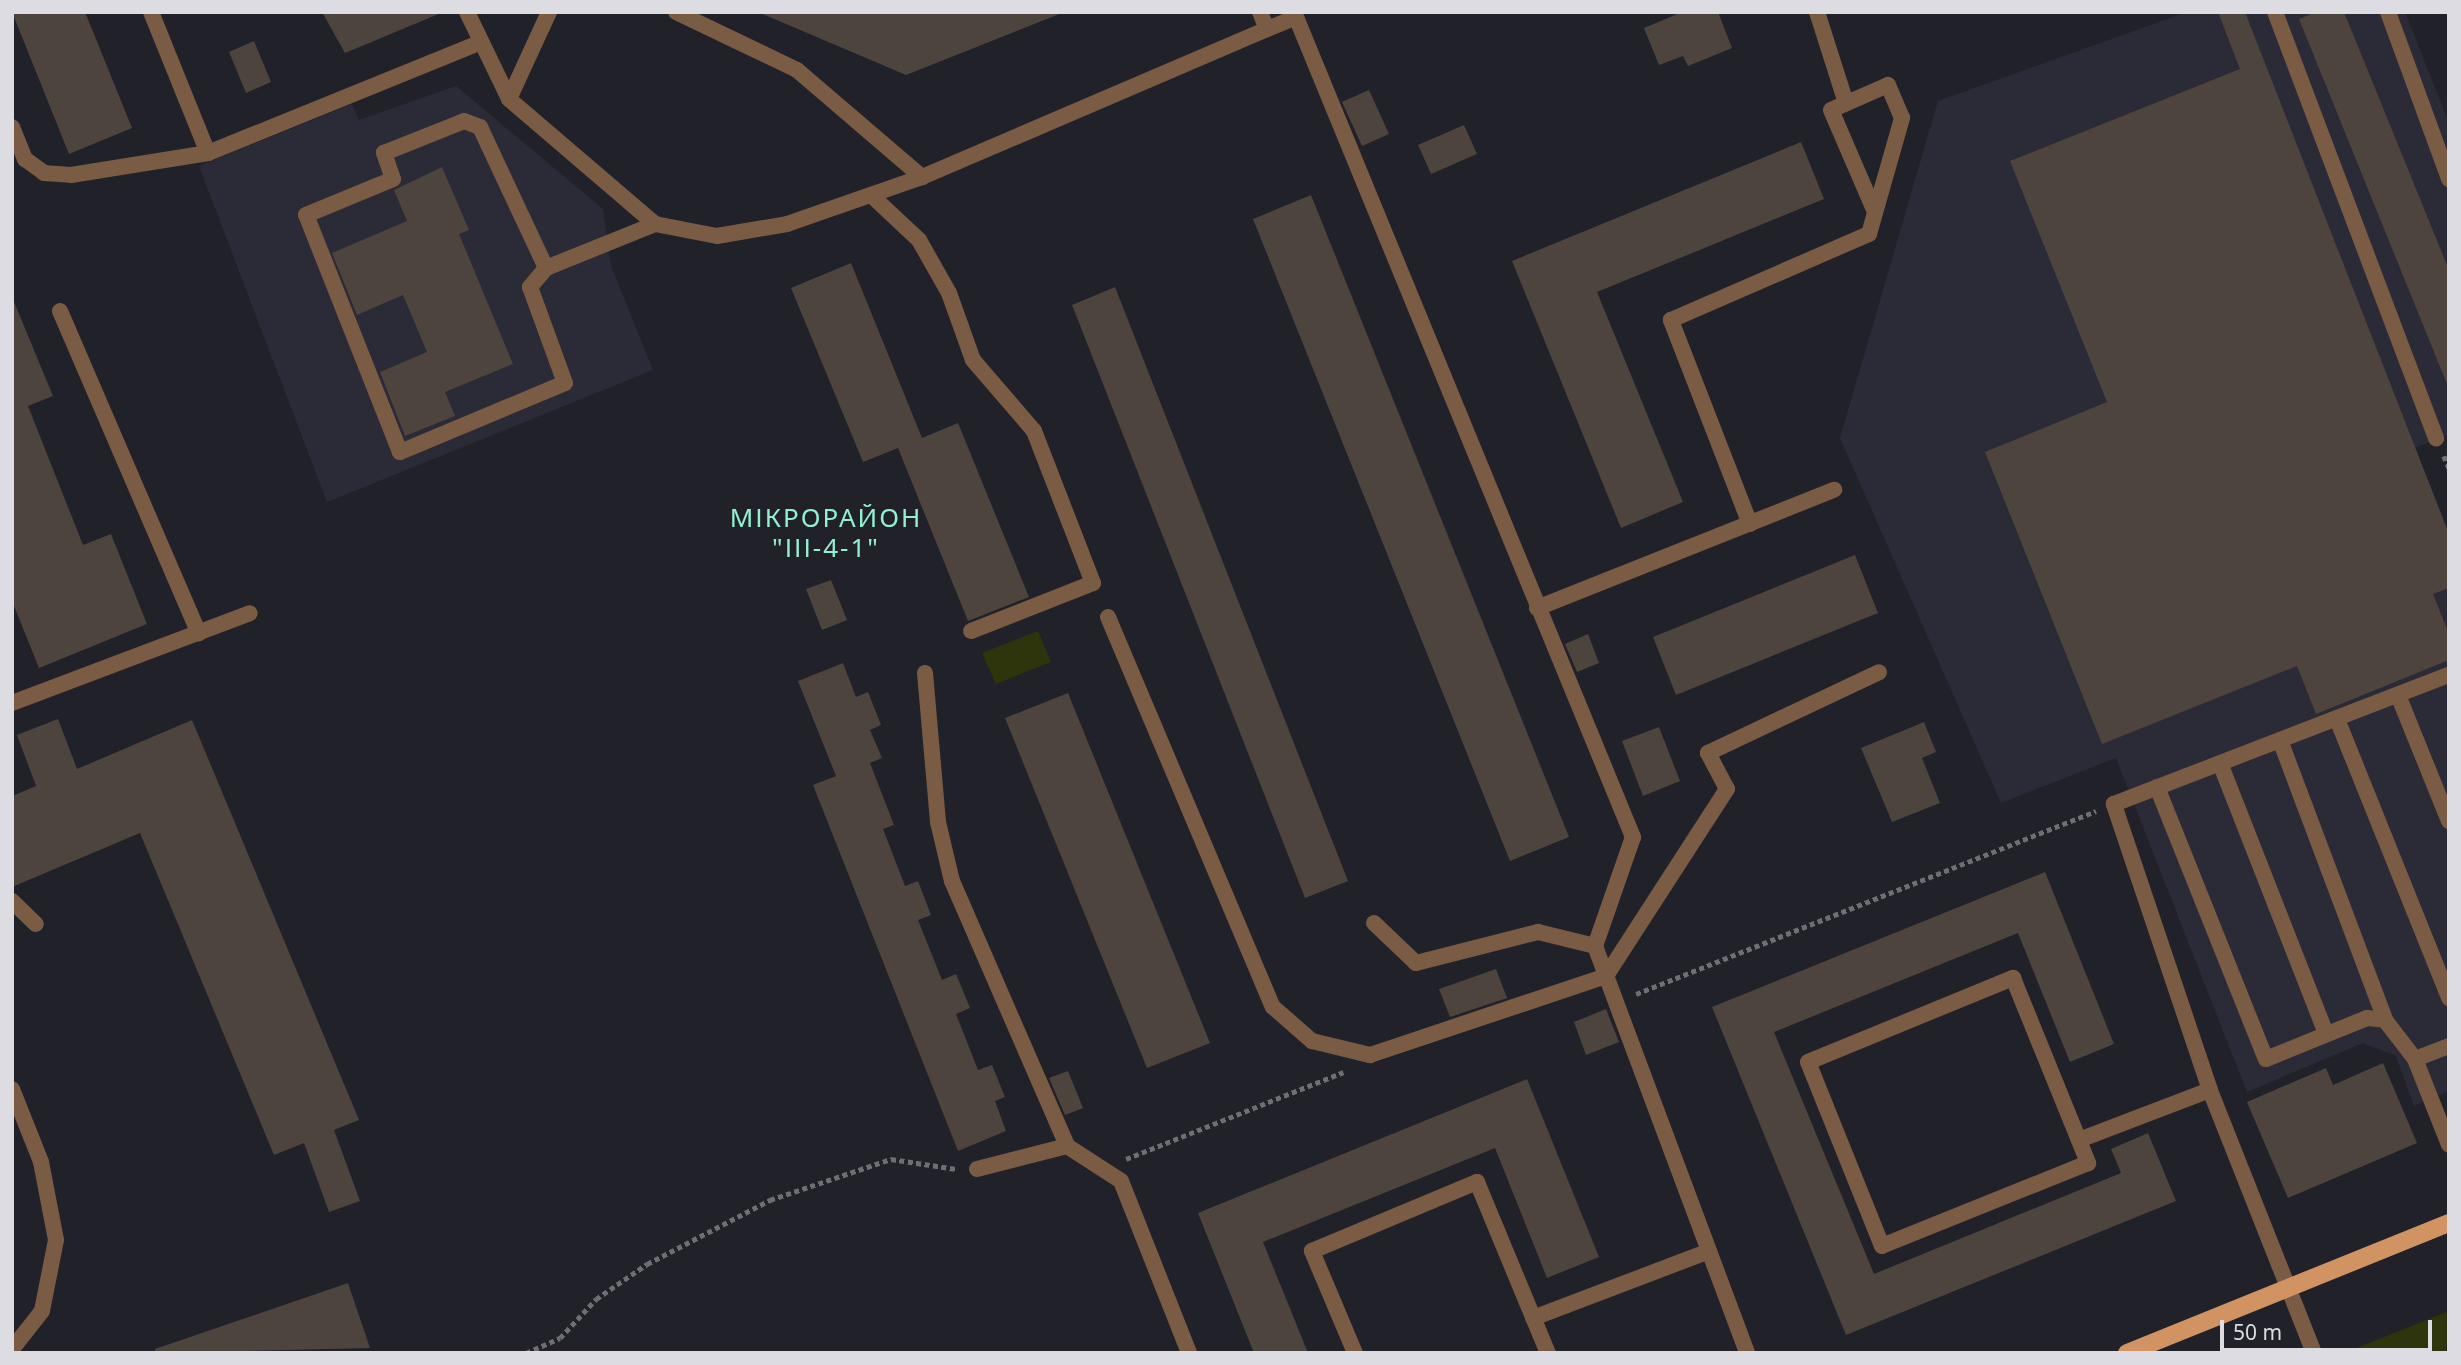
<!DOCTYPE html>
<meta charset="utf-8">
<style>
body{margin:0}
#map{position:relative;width:2461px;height:1365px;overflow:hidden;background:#21212a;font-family:"Noto Sans",sans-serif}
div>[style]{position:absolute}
.built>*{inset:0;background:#2b2a37}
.green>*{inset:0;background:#2e340b}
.building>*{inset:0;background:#4d443d}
.path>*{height:4.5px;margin-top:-2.25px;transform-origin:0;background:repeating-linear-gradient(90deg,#6e6e75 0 5px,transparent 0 8.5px)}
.service>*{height:16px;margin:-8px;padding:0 8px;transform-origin:8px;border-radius:8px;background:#7a5b44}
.primary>*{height:18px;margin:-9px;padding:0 9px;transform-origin:9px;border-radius:9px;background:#d29363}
span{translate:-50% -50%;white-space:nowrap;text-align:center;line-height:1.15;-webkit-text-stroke:5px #21212a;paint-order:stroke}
.neighbourhood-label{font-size:26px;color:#92f0d1;letter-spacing:2px}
.frame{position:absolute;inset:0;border:14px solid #dcdce2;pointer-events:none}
.scale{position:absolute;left:2220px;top:1320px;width:212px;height:32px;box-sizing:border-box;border:4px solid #dcdce2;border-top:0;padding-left:9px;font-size:21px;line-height:24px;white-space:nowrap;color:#dcdce2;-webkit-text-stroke:5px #21212a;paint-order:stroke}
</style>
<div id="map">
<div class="built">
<i style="clip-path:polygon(2187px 12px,2405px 12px,2449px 123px,2449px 434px,2415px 448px,2449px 534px,2449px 1091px,2414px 1106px,2396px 1056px,2363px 1043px,2247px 1092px,2116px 758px,2001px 803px,1840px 438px,1938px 101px)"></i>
<i style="clip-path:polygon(456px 86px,603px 209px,611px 266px,653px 370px,327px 502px,199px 166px,352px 104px,359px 120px)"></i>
</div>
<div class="green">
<i style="clip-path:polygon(1038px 631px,1051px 662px,996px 684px,982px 653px)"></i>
<i style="clip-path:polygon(2449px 1311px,2446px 1353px,2344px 1353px)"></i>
</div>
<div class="building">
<i style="clip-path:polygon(12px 12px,85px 12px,132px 128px,69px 154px)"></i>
<i style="clip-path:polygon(322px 12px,441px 12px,441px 13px,345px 53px)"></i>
<i style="clip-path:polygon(758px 12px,1061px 12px,1062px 13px,906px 75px)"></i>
<i style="clip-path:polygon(1682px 12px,1718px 12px,1732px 48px,1688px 66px,1683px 56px,1659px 65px,1644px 28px)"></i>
<i style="clip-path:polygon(2218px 12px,2245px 12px,2449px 534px,2449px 588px,2433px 594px,2449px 634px,2449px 660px,2316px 714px,2297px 666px,2102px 744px,1985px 452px,2107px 402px,2010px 161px,2240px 69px)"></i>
<i style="clip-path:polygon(2316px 12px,2344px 12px,2449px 270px,2449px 389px,2299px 19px)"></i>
<i style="clip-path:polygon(254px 41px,271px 82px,246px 93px,229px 52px)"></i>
<i style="clip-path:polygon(1369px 90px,1389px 134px,1362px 146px,1342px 102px)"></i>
<i style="clip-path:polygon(1464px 125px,1477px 154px,1431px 174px,1418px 145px)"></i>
<i style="clip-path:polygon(1801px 142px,1824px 199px,1597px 292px,1683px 502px,1621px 528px,1512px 261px)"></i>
<i style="clip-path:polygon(442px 167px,469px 230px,459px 234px,513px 364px,445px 392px,455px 416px,405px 436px,380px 372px,427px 352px,403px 295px,357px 315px,332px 253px,407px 221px,394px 190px)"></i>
<i style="clip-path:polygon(1311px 195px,1569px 837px,1510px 861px,1253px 219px)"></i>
<i style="clip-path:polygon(851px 263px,922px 438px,958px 423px,1029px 597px,968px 621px,898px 448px,863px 462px,791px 288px)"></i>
<i style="clip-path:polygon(1115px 287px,1348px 881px,1305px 898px,1072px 305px)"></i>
<i style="clip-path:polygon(12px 297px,53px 396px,28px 406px,83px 545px,111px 534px,147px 624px,39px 668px,12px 601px)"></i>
<i style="clip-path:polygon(1855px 555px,1878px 613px,1676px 695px,1653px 637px)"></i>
<i style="clip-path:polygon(831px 580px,847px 620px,822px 630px,806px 589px)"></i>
<i style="clip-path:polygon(1588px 634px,1599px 663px,1577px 672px,1565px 644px)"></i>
<i style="clip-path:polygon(843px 663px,856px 697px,868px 692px,881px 725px,870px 730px,882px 758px,870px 763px,894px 825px,883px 829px,905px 886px,918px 881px,931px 915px,918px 920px,942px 980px,956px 974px,970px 1008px,956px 1014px,978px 1070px,992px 1065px,1005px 1097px,995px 1101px,1006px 1131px,958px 1151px,813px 785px,836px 776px,798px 681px)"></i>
<i style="clip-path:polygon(1068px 693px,1210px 1043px,1147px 1068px,1005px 718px)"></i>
<i style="clip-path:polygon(58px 719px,77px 769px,192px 720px,359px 1120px,334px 1130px,360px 1201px,329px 1212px,304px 1143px,274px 1155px,140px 833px,12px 887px,12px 796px,36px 786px,17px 735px)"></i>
<i style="clip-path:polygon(1924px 722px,1936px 752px,1922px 758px,1940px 803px,1892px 822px,1861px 748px)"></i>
<i style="clip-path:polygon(1659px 727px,1680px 781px,1643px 796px,1622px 741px)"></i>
<i style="clip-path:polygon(2045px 872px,2114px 1044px,2070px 1062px,2018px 933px,1774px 1032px,1874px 1274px,2121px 1173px,2111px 1149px,2148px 1133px,2176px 1201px,1846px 1335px,1712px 1007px)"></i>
<i style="clip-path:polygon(1496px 969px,1507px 998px,1450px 1017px,1439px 989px)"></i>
<i style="clip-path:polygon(1606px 1009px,1619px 1042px,1586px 1055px,1574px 1022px)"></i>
<i style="clip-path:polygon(2383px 1063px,2417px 1143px,2288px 1198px,2247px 1102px,2326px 1068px,2333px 1085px)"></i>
<i style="clip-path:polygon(1068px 1071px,1083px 1108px,1065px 1115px,1049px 1078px)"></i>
<i style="clip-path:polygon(1527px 1079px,1599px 1257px,1547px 1278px,1495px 1148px,1263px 1242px,1308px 1353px,1254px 1353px,1198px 1213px)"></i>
<i style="clip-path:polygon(348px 1283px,370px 1348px,155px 1353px,155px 1349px)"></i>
</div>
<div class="path">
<i style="left:2444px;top:456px;width:13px;rotate:67deg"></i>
<i style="left:1636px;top:994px;width:495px;rotate:-21.7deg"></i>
<i style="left:1126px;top:1159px;width:234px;rotate:-21.8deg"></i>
<i style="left:526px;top:1353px;width:37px;rotate:-24deg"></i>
<i style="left:560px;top:1338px;width:53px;rotate:-47.3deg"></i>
<i style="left:596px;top:1299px;width:62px;rotate:-34.5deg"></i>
<i style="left:647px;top:1264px;width:139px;rotate:-27.5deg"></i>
<i style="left:770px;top:1200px;width:128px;rotate:-18.7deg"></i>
<i style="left:891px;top:1159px;width:66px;rotate:8.7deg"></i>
</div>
<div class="service">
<i style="left:151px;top:12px;width:152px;rotate:68deg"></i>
<i style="left:467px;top:12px;width:97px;rotate:64.2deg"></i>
<i style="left:509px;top:99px;width:192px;rotate:40.6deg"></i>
<i style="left:655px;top:224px;width:63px;rotate:11deg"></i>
<i style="left:717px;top:236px;width:71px;rotate:-9.7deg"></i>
<i style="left:787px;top:224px;width:143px;rotate:-19.2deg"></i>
<i style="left:922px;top:177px;width:375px;rotate:-23.2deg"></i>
<i style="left:676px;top:12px;width:134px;rotate:25.6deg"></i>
<i style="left:797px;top:70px;width:165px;rotate:40.6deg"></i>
<i style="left:1260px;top:12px;width:18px;rotate:68deg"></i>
<i style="left:1267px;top:29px;width:31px;rotate:-22deg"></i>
<i style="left:1296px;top:17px;width:887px;rotate:67.66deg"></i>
<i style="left:1633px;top:837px;width:115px;rotate:109.2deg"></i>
<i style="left:1595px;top:946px;width:434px;rotate:69.5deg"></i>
<i style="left:1817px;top:12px;width:96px;rotate:72.3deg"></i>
<i style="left:2275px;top:12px;width:456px;rotate:69.3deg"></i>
<i style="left:2388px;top:12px;width:178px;rotate:69.9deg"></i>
<i style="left:509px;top:99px;width:96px;rotate:-65.3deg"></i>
<i style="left:12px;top:127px;width:35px;rotate:68deg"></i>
<i style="left:25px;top:159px;width:24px;rotate:36deg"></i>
<i style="left:44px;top:173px;width:27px;rotate:4deg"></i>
<i style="left:71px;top:175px;width:139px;rotate:-9.1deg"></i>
<i style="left:208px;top:153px;width:290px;rotate:-22.1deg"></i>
<i style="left:871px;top:195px;width:66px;rotate:43.2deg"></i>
<i style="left:919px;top:240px;width:61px;rotate:60.5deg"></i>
<i style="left:949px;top:293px;width:71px;rotate:70.3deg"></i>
<i style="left:973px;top:360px;width:94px;rotate:49.3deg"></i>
<i style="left:1034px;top:431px;width:163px;rotate:68.8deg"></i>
<i style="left:1093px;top:583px;width:131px;rotate:158.5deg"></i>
<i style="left:546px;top:268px;width:25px;rotate:130deg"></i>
<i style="left:530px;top:287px;width:102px;rotate:70deg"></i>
<i style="left:565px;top:383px;width:179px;rotate:157.3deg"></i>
<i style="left:400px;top:452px;width:255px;rotate:-111.6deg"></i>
<i style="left:306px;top:215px;width:94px;rotate:-22.5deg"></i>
<i style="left:393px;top:179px;width:28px;rotate:-109deg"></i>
<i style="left:384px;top:153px;width:86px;rotate:-21.8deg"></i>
<i style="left:464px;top:121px;width:17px;rotate:21deg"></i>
<i style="left:480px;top:127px;width:156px;rotate:64.9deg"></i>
<i style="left:546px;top:268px;width:118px;rotate:-22deg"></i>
<i style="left:60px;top:311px;width:351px;rotate:66.7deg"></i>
<i style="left:1750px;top:524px;width:219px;rotate:-111.2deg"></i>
<i style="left:1671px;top:320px;width:216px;rotate:-23.5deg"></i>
<i style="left:1869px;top:234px;width:121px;rotate:-74.1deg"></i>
<i style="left:1902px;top:118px;width:36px;rotate:-113deg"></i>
<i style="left:1888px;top:85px;width:62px;rotate:156.3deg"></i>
<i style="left:1831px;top:110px;width:111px;rotate:66.7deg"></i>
<i style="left:1537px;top:608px;width:320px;rotate:-21.7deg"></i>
<i style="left:1108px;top:617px;width:423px;rotate:67.1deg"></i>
<i style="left:1273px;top:1007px;width:52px;rotate:41.1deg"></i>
<i style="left:1312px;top:1041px;width:60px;rotate:13.6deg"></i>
<i style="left:1370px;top:1055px;width:249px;rotate:-18.5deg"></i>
<i style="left:1606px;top:976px;width:223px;rotate:-57.1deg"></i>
<i style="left:1727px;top:789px;width:41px;rotate:-117.8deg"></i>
<i style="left:1708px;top:753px;width:189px;rotate:-25.3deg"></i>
<i style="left:925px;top:673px;width:150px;rotate:85deg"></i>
<i style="left:938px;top:822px;width:61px;rotate:76.7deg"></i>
<i style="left:952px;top:881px;width:289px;rotate:66.5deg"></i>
<i style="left:1067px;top:1146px;width:64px;rotate:32.9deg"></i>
<i style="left:1121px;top:1181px;width:185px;rotate:68.4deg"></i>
<i style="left:2398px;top:695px;width:136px;rotate:68deg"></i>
<i style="left:12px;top:703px;width:254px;rotate:-20.7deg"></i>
<i style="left:2337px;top:719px;width:301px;rotate:68.1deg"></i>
<i style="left:2280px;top:740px;width:299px;rotate:69.4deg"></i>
<i style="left:2220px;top:763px;width:290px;rotate:68.6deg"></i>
<i style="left:2157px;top:787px;width:293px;rotate:68.2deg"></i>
<i style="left:2266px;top:1059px;width:109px;rotate:-22.1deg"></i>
<i style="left:2367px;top:1018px;width:18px;rotate:6deg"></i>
<i style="left:2385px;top:1020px;width:49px;rotate:52.4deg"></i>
<i style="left:2415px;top:1059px;width:92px;rotate:68.4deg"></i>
<i style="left:12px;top:901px;width:33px;rotate:44deg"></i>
<i style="left:1374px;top:923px;width:58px;rotate:43.6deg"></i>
<i style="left:1416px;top:963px;width:126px;rotate:-14.3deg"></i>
<i style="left:1538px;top:932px;width:59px;rotate:13.8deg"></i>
<i style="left:2013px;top:978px;width:200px;rotate:67.9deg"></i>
<i style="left:2088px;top:1163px;width:222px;rotate:158.1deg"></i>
<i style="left:1882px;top:1246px;width:198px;rotate:-111.9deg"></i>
<i style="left:1808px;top:1062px;width:222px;rotate:-22.3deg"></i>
<i style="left:2415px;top:1059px;width:36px;rotate:-21deg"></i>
<i style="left:12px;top:1089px;width:79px;rotate:68.3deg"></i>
<i style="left:41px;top:1162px;width:79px;rotate:79.1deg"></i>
<i style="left:56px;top:1240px;width:72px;rotate:101.2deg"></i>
<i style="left:42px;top:1311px;width:48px;rotate:128.3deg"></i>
<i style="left:2079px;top:1140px;width:140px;rotate:-20.9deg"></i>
<i style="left:977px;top:1169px;width:93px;rotate:-14.3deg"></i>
<i style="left:1533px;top:1318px;width:188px;rotate:-20.8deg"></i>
<i style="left:1355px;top:1353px;width:111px;rotate:-112.9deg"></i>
<i style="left:1312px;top:1251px;width:179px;rotate:-22.7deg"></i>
<i style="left:1477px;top:1182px;width:185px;rotate:67.5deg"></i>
<i style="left:2314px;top:1353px;width:283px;rotate:-111.6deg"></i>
<i style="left:2210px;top:1090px;width:302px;rotate:-108.6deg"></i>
<i style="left:2114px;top:804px;width:359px;rotate:-21.1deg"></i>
</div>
<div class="primary">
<i style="left:2127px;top:1353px;width:347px;rotate:-22deg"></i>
</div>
<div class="neighbourhood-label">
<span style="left:826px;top:533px">МІКРОРАЙОН<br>"ІІІ-4-1"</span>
</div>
<div class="frame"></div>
<div class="scale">50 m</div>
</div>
